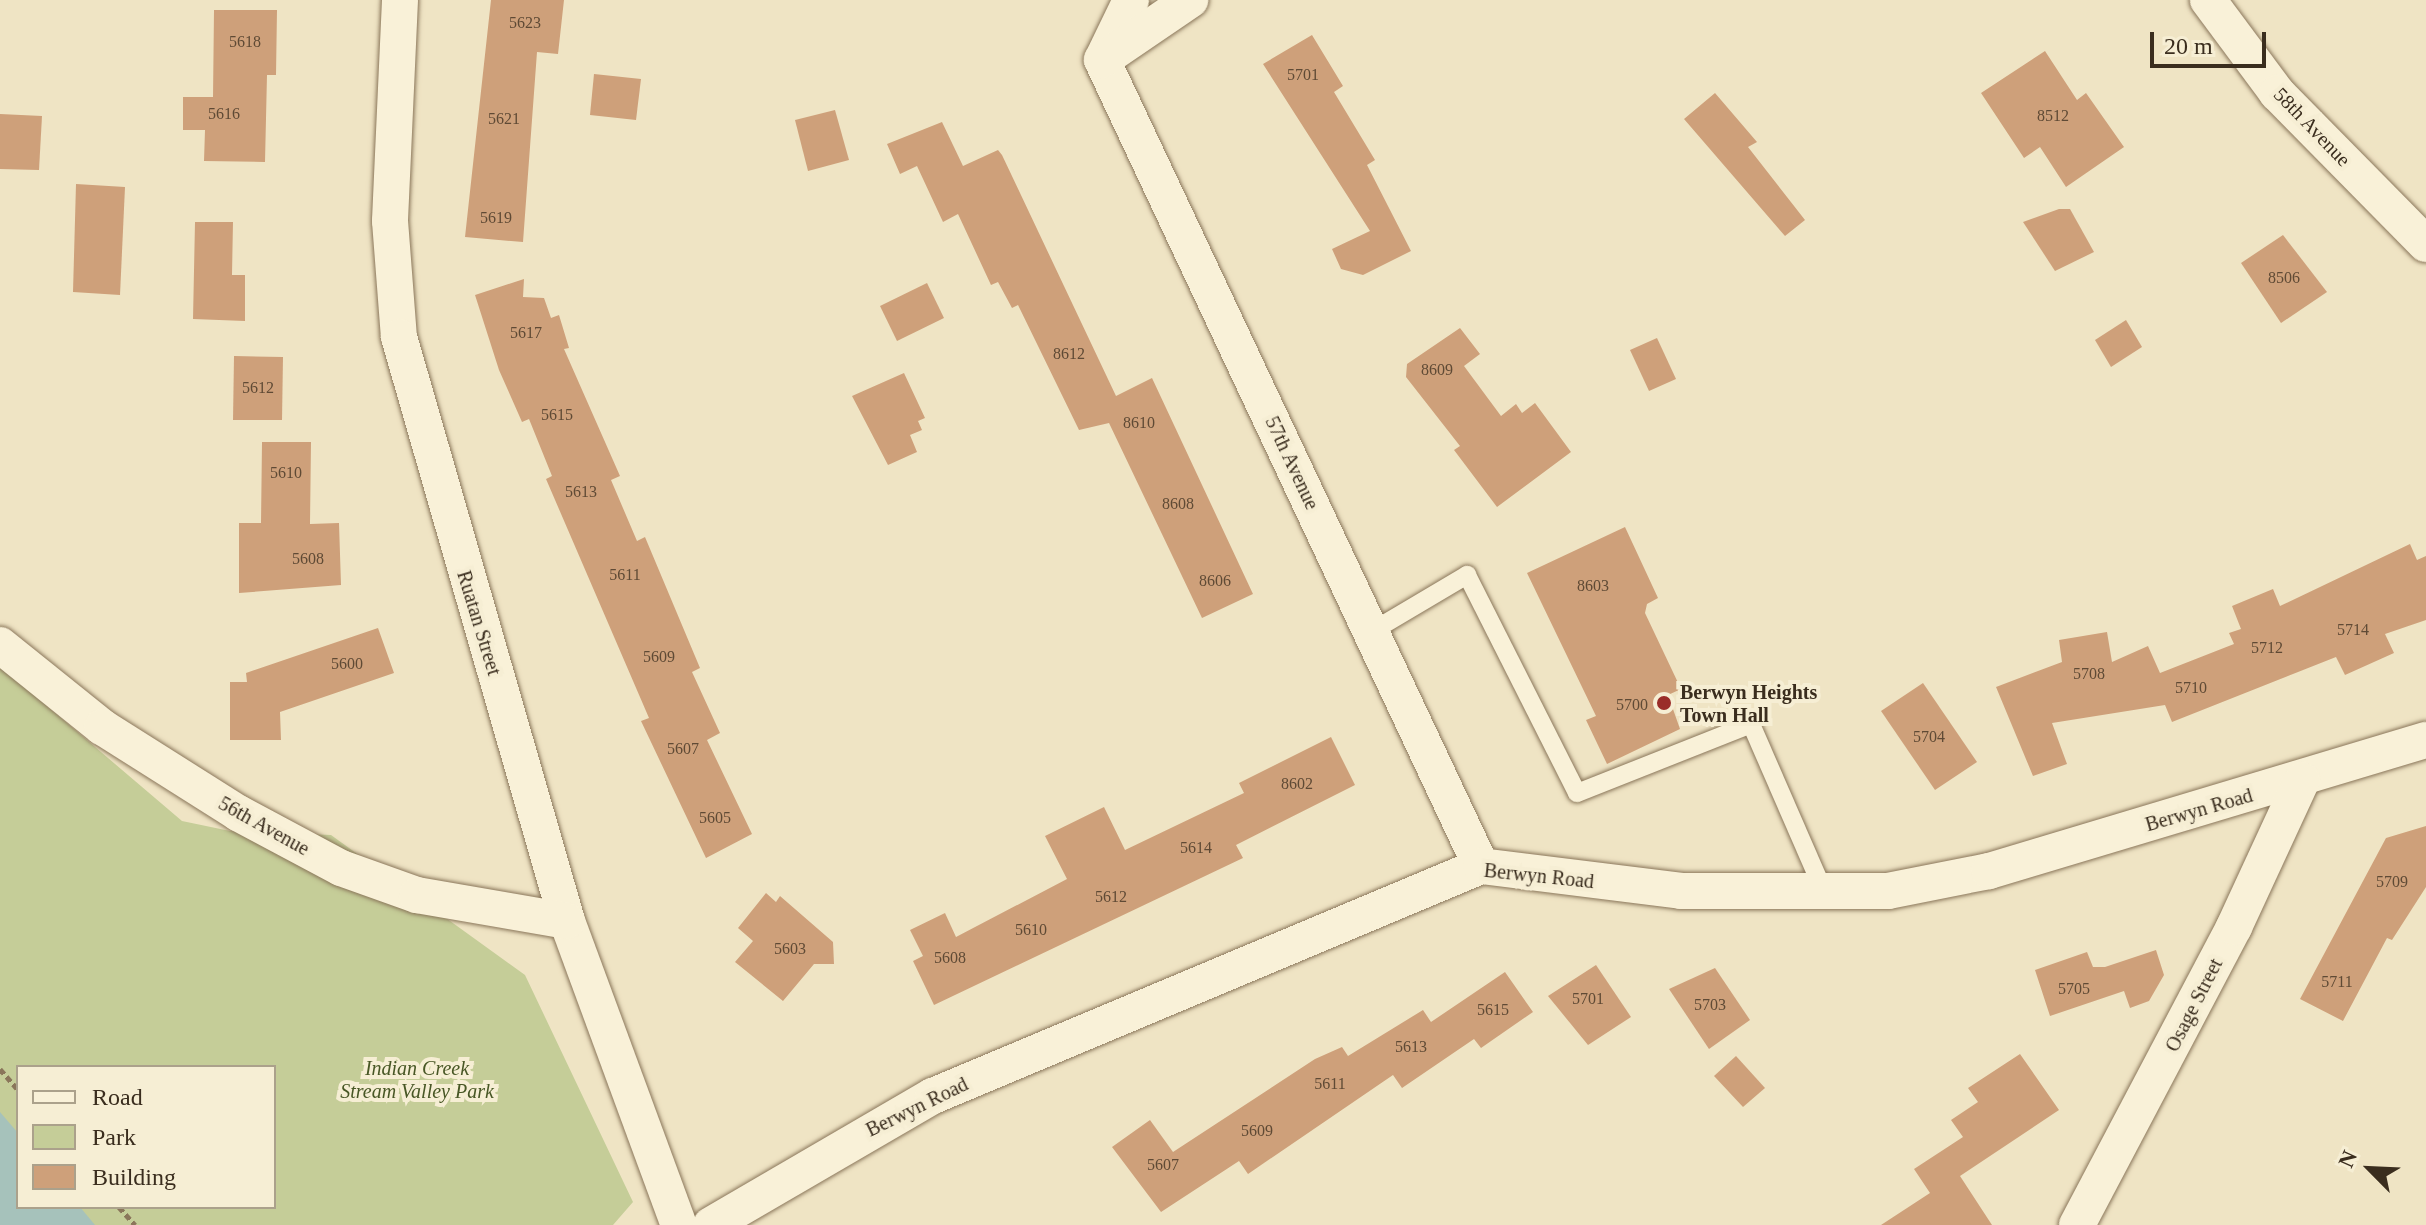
<!DOCTYPE html>
<style>
body{margin:0}
#map{position:relative;width:2426px;height:1225px;overflow:hidden;background:#efe4c4;font-family:"Times New Roman",serif}
div>[style]{position:absolute}
.green>*{inset:0;background:#c5cd98}
.water>*{inset:0;background:#a6c2bb}
.building>*{inset:0;background:#cea07a}
.path>*{height:5px;margin-top:-2.5px;transform-origin:0;background:repeating-linear-gradient(90deg,#8a765a 0 6px,transparent 0 10px)}
.roads{filter:drop-shadow(0 0 2px #8a765a) drop-shadow(0 0 2px #8a765a)}
.lane>*{height:18px;margin:-9px;padding:0 9px;transform-origin:9px;border-radius:9px;background:#f9f1d8}
.street>*{height:36px;margin:-18px;padding:0 18px;transform-origin:18px;border-radius:18px;background:#f9f1d8}
.dots>*{width:22px;height:22px;translate:-50% -50%;box-sizing:border-box;border:4px solid #f6eed4;border-radius:50%}
span{translate:-50% -50%;white-space:nowrap;text-align:center;line-height:1.15;-webkit-text-stroke:8px #f6eed4;paint-order:stroke}
.number-label{font-size:16px;color:#5f4a35}
.number-label span{-webkit-text-stroke-width:0}
.street-label{font-size:20px;color:#3a2d1e}
.poi-label{font-size:20px;color:#3a2d1e;font-weight:700}
.left{translate:0 -50%;text-align:left}
.park-label{font-size:20px;color:#485725;font-style:italic}
.legend{position:absolute;left:16px;top:1065px;width:260px;height:144px;box-sizing:border-box;background:#f6eed4;border:2px solid #aba18b;margin:0;padding:10px 14px;list-style:none;font-size:24px;color:#3a2d1e}
.legend li{display:flex;align-items:center;gap:16px;height:40px}
.legend b{width:40px;border:2px solid #aba18b}
.north{position:absolute;left:2330px;top:1129px;width:80px;height:80px;-webkit-text-stroke:6px #f6eed4;paint-order:stroke;rotate:294deg;font-size:22px;font-weight:700;line-height:32px;text-align:center;color:#3a2d1e}
.north::after{content:'';display:block;margin:auto;width:28px;height:36px;background:#3a2d1e;clip-path:polygon(50% 0,100% 100%,50% 72%,0 100%)}
.scale{position:absolute;left:2150px;top:32px;width:116px;height:36px;box-sizing:border-box;border:4px solid #3a2d1e;border-top:0;padding-left:10px;font-size:24px;line-height:28px;white-space:nowrap;color:#3a2d1e;-webkit-text-stroke:6px #f6eed4;paint-order:stroke}
</style>
<div id="map">
<div class="green">
<i style="clip-path:polygon(evenodd,0 666px,182px 821px,230px 831px,331px 835px,525px 975px,633px 1202px,613px 1225px,0 1225px,0 666px,18px 1067px,274px 1067px,274px 1207px,18px 1207px,18px 1067px)"></i>
</div>
<div class="water">
<i style="clip-path:polygon(0 1112px,18px 1133px,18px 1207px,80px 1207px,95px 1225px,0 1225px)"></i>
</div>
<div class="building">
<i style="clip-path:polygon(491px 0,564px 0,558px 54px,537px 52px,523px 242px,465px 237px)"></i>
<i style="clip-path:polygon(214px 10px,277px 10px,276px 75px,267px 75px,265px 162px,204px 161px,205px 130px,183px 130px,183px 97px,213px 97px)"></i>
<i style="clip-path:polygon(1312px 35px,1343px 86px,1334px 92px,1375px 160px,1367px 165px,1411px 251px,1363px 275px,1341px 269px,1332px 249px,1370px 231px,1263px 64px)"></i>
<i style="clip-path:polygon(2045px 51px,2077px 100px,2086px 93px,2124px 147px,2066px 187px,2040px 147px,2024px 158px,1981px 93px)"></i>
<i style="clip-path:polygon(594px 74px,641px 79px,636px 120px,590px 115px)"></i>
<i style="clip-path:polygon(1715px 93px,1757px 142px,1748px 147px,1805px 220px,1785px 236px,1684px 119px)"></i>
<i style="clip-path:polygon(835px 110px,849px 160px,808px 171px,795px 120px)"></i>
<i style="clip-path:polygon(0 114px,42px 116px,39px 170px,0 169px)"></i>
<i style="clip-path:polygon(942px 122px,963px 166px,998px 150px,1002px 155px,1116px 396px,1152px 378px,1253px 594px,1202px 618px,1109px 423px,1079px 430px,1018px 305px,1012px 308px,998px 282px,991px 285px,958px 214px,943px 222px,917px 166px,900px 174px,887px 144px)"></i>
<i style="clip-path:polygon(76px 184px,125px 187px,120px 295px,73px 292px)"></i>
<i style="clip-path:polygon(2059px 209px,2070px 209px,2094px 252px,2055px 271px,2023px 222px)"></i>
<i style="clip-path:polygon(195px 222px,233px 222px,232px 275px,245px 275px,245px 321px,193px 319px)"></i>
<i style="clip-path:polygon(2283px 235px,2327px 292px,2281px 323px,2241px 263px)"></i>
<i style="clip-path:polygon(524px 279px,523px 297px,544px 298px,551px 318px,559px 315px,569px 348px,564px 349px,620px 476px,611px 480px,637px 541px,645px 537px,700px 668px,692px 672px,720px 733px,707px 740px,752px 834px,706px 858px,641px 721px,649px 718px,546px 479px,552px 476px,529px 419px,522px 422px,499px 370px,475px 295px)"></i>
<i style="clip-path:polygon(927px 283px,944px 318px,897px 341px,880px 306px)"></i>
<i style="clip-path:polygon(2126px 320px,2142px 347px,2111px 367px,2095px 340px)"></i>
<i style="clip-path:polygon(1460px 328px,1480px 354px,1464px 366px,1501px 416px,1516px 404px,1522px 413px,1535px 403px,1571px 452px,1497px 507px,1454px 450px,1460px 446px,1406px 377px,1407px 364px)"></i>
<i style="clip-path:polygon(1657px 338px,1676px 379px,1649px 391px,1630px 350px)"></i>
<i style="clip-path:polygon(234px 356px,283px 357px,282px 420px,233px 420px)"></i>
<i style="clip-path:polygon(904px 373px,925px 418px,918px 421px,922px 430px,910px 435px,917px 452px,888px 465px,852px 396px)"></i>
<i style="clip-path:polygon(262px 442px,311px 442px,310px 524px,339px 523px,341px 585px,239px 593px,239px 523px,261px 523px)"></i>
<i style="clip-path:polygon(1625px 527px,1658px 598px,1647px 604px,1645px 613px,1681px 689px,1668px 695px,1680px 729px,1607px 764px,1586px 720px,1596px 716px,1527px 573px)"></i>
<i style="clip-path:polygon(2410px 544px,2417px 560px,2426px 556px,2426px 620px,2385px 634px,2394px 653px,2345px 675px,2336px 657px,2172px 722px,2165px 705px,2052px 723px,2067px 764px,2033px 776px,1996px 687px,2062px 662px,2059px 640px,2107px 632px,2112px 662px,2148px 646px,2160px 673px,2234px 644px,2229px 633px,2241px 629px,2232px 606px,2273px 589px,2280px 606px)"></i>
<i style="clip-path:polygon(378px 628px,394px 673px,280px 712px,281px 740px,230px 740px,230px 682px,247px 682px,246px 673px)"></i>
<i style="clip-path:polygon(1923px 683px,1977px 762px,1935px 790px,1881px 711px)"></i>
<i style="clip-path:polygon(1331px 737px,1355px 785px,1236px 845px,1243px 858px,934px 1005px,913px 961px,923px 956px,910px 930px,945px 913px,956px 937px,1067px 879px,1045px 836px,1104px 807px,1125px 850px,1244px 793px,1239px 783px)"></i>
<i style="clip-path:polygon(2426px 826px,2426px 887px,2392px 940px,2387px 938px,2343px 1021px,2300px 999px,2386px 838px)"></i>
<i style="clip-path:polygon(766px 893px,776px 902px,780px 896px,833px 942px,834px 964px,814px 964px,783px 1001px,735px 962px,753px 941px,738px 928px)"></i>
<i style="clip-path:polygon(2156px 950px,2164px 975px,2149px 1001px,2130px 1008px,2124px 991px,2050px 1016px,2035px 970px,2087px 952px,2093px 967px,2105px 967px)"></i>
<i style="clip-path:polygon(1596px 965px,1631px 1017px,1588px 1045px,1548px 996px)"></i>
<i style="clip-path:polygon(1715px 968px,1750px 1020px,1709px 1049px,1669px 989px)"></i>
<i style="clip-path:polygon(1505px 972px,1533px 1012px,1481px 1048px,1474px 1039px,1402px 1088px,1393px 1075px,1248px 1174px,1239px 1161px,1161px 1212px,1112px 1147px,1150px 1120px,1173px 1152px,1315px 1059px,1342px 1047px,1348px 1056px,1423px 1010px,1431px 1022px)"></i>
<i style="clip-path:polygon(2020px 1054px,2059px 1110px,1960px 1176px,1992px 1225px,1881px 1225px,1930px 1193px,1914px 1169px,1963px 1137px,1951px 1120px,1978px 1102px,1968px 1088px)"></i>
<i style="clip-path:polygon(1736px 1056px,1765px 1088px,1743px 1107px,1714px 1076px)"></i>
</div>
<div class="path">
<i style="left:0;top:1069px;width:28px;rotate:49deg"></i>
<i style="left:119px;top:1207px;width:24px;rotate:48deg"></i>
</div>
<div class="roads">
<div class="lane">
<i style="left:1371px;top:632px;width:112px;rotate:-30.7deg"></i>
<i style="left:1467px;top:575px;width:244px;rotate:63.2deg"></i>
<i style="left:1577px;top:793px;width:187px;rotate:-21.6deg"></i>
<i style="left:1751px;top:724px;width:185px;rotate:66.5deg"></i>
</div>
<div class="street">
<i style="left:400px;top:0;width:221px;rotate:92.6deg"></i>
<i style="left:390px;top:221px;width:116px;rotate:85.6deg"></i>
<i style="left:399px;top:337px;width:608px;rotate:73.95deg"></i>
<i style="left:567px;top:921px;width:324px;rotate:69.8deg"></i>
<i style="left:2208px;top:0;width:116px;rotate:53.4deg"></i>
<i style="left:2277px;top:93px;width:212px;rotate:45.4deg"></i>
<i style="left:1103px;top:58px;width:64px;rotate:-64.2deg"></i>
<i style="left:1102px;top:60px;width:891px;rotate:64.82deg"></i>
<i style="left:1102px;top:60px;width:107px;rotate:-34.3deg"></i>
<i style="left:0;top:645px;width:131px;rotate:38.8deg"></i>
<i style="left:102px;top:727px;width:161px;rotate:32.3deg"></i>
<i style="left:238px;top:813px;width:117px;rotate:28.1deg"></i>
<i style="left:341px;top:868px;width:81px;rotate:19.6deg"></i>
<i style="left:417px;top:895px;width:152px;rotate:9.8deg"></i>
<i style="left:711px;top:1225px;width:257px;rotate:-30.2deg"></i>
<i style="left:933px;top:1096px;width:594px;rotate:-22.77deg"></i>
<i style="left:1481px;top:866px;width:202px;rotate:7.1deg"></i>
<i style="left:1681px;top:891px;width:207px"></i>
<i style="left:1888px;top:891px;width:103px;rotate:-11.2deg"></i>
<i style="left:1989px;top:871px;width:456px;rotate:-16.7deg"></i>
<i style="left:2077px;top:1225px;width:337px;rotate:-62.2deg"></i>
<i style="left:2234px;top:927px;width:162px;rotate:-65.2deg"></i>
</div>
</div>
<div class="dots">
<i style="left:1664px;top:703px;background:#9a2d29"></i>
</div>
<div class="number-label">
<span style="left:525px;top:23px">5623</span>
<span style="left:245px;top:42px">5618</span>
<span style="left:1303px;top:75px">5701</span>
<span style="left:224px;top:114px">5616</span>
<span style="left:2053px;top:116px">8512</span>
<span style="left:504px;top:119px">5621</span>
<span style="left:496px;top:218px">5619</span>
<span style="left:2284px;top:278px">8506</span>
<span style="left:526px;top:333px">5617</span>
<span style="left:1069px;top:354px">8612</span>
<span style="left:1437px;top:370px">8609</span>
<span style="left:258px;top:388px">5612</span>
<span style="left:557px;top:415px">5615</span>
<span style="left:1139px;top:423px">8610</span>
<span style="left:286px;top:473px">5610</span>
<span style="left:581px;top:492px">5613</span>
<span style="left:1178px;top:504px">8608</span>
<span style="left:308px;top:559px">5608</span>
<span style="left:625px;top:575px">5611</span>
<span style="left:1215px;top:581px">8606</span>
<span style="left:1593px;top:586px">8603</span>
<span style="left:2353px;top:630px">5714</span>
<span style="left:2267px;top:648px">5712</span>
<span style="left:659px;top:657px">5609</span>
<span style="left:347px;top:664px">5600</span>
<span style="left:2089px;top:674px">5708</span>
<span style="left:2191px;top:688px">5710</span>
<span style="left:1632px;top:705px">5700</span>
<span style="left:1929px;top:737px">5704</span>
<span style="left:683px;top:749px">5607</span>
<span style="left:1297px;top:784px">8602</span>
<span style="left:715px;top:818px">5605</span>
<span style="left:1196px;top:848px">5614</span>
<span style="left:2392px;top:882px">5709</span>
<span style="left:1111px;top:897px">5612</span>
<span style="left:1031px;top:930px">5610</span>
<span style="left:790px;top:949px">5603</span>
<span style="left:950px;top:958px">5608</span>
<span style="left:2337px;top:982px">5711</span>
<span style="left:2074px;top:989px">5705</span>
<span style="left:1588px;top:999px">5701</span>
<span style="left:1710px;top:1005px">5703</span>
<span style="left:1493px;top:1010px">5615</span>
<span style="left:1411px;top:1047px">5613</span>
<span style="left:1330px;top:1084px">5611</span>
<span style="left:1257px;top:1131px">5609</span>
<span style="left:1163px;top:1165px">5607</span>
</div>
<div class="street-label">
<span style="left:2312px;top:127px;rotate:46deg">58th Avenue</span>
<span style="left:1292px;top:463px;rotate:65deg">57th Avenue</span>
<span style="left:479px;top:623px;rotate:73deg">Ruatan Street</span>
<span style="left:2199px;top:810px;rotate:-16deg">Berwyn Road</span>
<span style="left:264px;top:826px;rotate:29deg">56th Avenue</span>
<span style="left:1539px;top:876px;rotate:6deg">Berwyn Road</span>
<span style="left:2194px;top:1005px;rotate:-63deg">Osage Street</span>
<span style="left:917px;top:1107px;rotate:-26deg">Berwyn Road</span>
</div>
<div class="poi-label">
<span class="left" style="left:1680px;top:704px">Berwyn Heights<br>Town Hall</span>
</div>
<div class="park-label">
<span style="left:417px;top:1080px">Indian Creek<br>Stream Valley Park</span>
</div>
<ul class="legend">
<li><b style="height:10px;background:#f9f1d8"></b>Road</li>
<li><b style="height:22px;background:#c5cd98"></b>Park</li>
<li><b style="height:22px;background:#cea07a"></b>Building</li>
</ul>
<div class="north">N</div>
<div class="scale">20 m</div>
</div>
